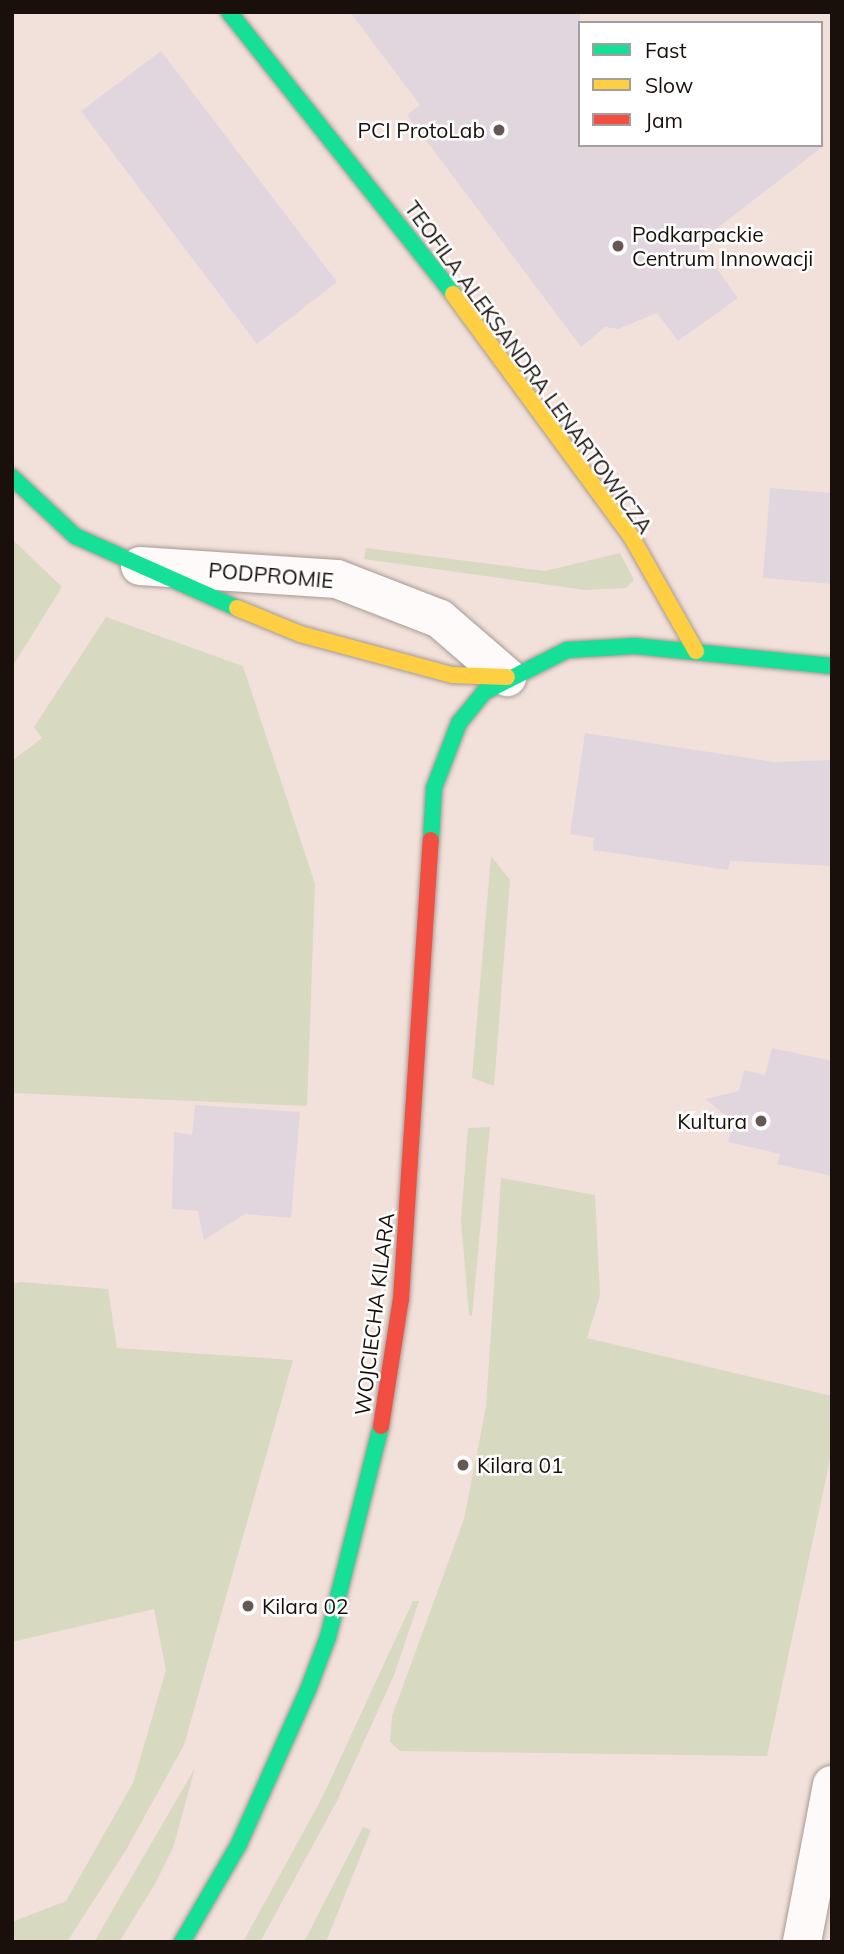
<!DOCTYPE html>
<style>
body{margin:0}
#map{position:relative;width:844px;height:1954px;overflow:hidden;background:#f2e1da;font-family:Mulish,sans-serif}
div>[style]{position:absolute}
.green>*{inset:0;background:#d7d9c1}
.building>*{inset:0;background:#e1d6de}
.roads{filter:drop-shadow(0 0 2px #a69a94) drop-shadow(0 0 2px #a69a94)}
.street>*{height:38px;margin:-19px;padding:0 19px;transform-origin:19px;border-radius:19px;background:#fdfaf9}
.fast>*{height:16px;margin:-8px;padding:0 8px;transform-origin:8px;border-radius:8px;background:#16e098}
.slow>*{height:16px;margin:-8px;padding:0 8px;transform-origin:8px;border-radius:8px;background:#ffcf43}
.jam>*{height:16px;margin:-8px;padding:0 8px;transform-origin:8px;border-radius:8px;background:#f24e42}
.dots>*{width:19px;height:19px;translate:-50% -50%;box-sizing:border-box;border:4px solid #fff;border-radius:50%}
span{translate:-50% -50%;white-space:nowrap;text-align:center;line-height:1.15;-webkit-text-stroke:5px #fff;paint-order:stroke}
.poi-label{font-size:21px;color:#190f0b}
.right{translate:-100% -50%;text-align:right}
.left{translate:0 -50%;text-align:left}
.street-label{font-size:21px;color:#190f0b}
.frame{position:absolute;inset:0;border:14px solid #190f0b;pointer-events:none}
.legend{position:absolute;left:578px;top:21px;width:245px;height:126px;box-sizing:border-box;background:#fff;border:2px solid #a39f9d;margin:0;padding:9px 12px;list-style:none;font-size:21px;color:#190f0b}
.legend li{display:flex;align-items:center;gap:14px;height:35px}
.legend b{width:35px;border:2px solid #a39f9d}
</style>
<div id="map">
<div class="green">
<i style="clip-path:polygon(12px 539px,62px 587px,12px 667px)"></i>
<i style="clip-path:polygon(366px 548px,545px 571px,620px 553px,634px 580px,626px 588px,585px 590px,364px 559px)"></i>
<i style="clip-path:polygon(106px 617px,243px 666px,315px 884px,307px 1106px,12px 1093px,12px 761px,42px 738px,34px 727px)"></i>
<i style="clip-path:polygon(491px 856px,510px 880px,494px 1086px,472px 1078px)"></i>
<i style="clip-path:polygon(490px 1127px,472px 1316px,469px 1315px,461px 1220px,468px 1128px)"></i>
<i style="clip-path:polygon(501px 1178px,595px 1195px,600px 1296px,587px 1338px,832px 1396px,832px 1450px,767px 1756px,400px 1751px,390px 1742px,392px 1716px,464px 1519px,486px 1407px)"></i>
<i style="clip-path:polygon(21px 1282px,108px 1289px,117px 1348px,293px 1360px,184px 1745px,126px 1850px,67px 1942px,12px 1942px,12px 1922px,66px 1901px,133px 1783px,166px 1670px,154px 1609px,12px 1642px,12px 1284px)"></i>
<i style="clip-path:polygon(413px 1601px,419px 1601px,394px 1675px,337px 1801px,260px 1942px,243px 1942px,322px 1798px)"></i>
<i style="clip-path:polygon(195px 1768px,173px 1848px,155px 1884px,119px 1942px,94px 1942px)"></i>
<i style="clip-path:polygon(363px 1827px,371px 1830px,326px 1942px,304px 1942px)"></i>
</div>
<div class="building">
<i style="clip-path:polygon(350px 12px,580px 12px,580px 145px,825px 145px,698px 243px,738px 298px,678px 341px,657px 313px,618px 329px,605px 327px,581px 347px,407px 115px,420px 105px)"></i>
<i style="clip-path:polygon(161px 51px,337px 282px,257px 344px,81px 111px)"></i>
<i style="clip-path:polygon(770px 488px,832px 493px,832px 584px,763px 578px)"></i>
<i style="clip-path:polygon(585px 733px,773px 762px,832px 760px,832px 866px,730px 861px,728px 870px,593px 850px,594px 838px,570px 834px)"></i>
<i style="clip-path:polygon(772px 1048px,832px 1061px,832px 1176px,777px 1164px,780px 1154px,728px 1142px,733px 1121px,705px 1099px,739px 1091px,744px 1070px,765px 1075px)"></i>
<i style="clip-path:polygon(195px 1105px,300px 1112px,291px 1218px,245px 1214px,204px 1240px,198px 1211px,172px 1209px,174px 1132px,192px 1135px)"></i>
</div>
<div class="roads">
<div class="street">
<i style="left:140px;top:566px;width:197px;rotate:3.8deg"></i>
<i style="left:337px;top:579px;width:110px;rotate:21.2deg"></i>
<i style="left:440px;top:619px;width:89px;rotate:40.9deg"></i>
<i style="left:802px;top:1942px;width:160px;rotate:-79.2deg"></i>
</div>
<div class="fast">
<i style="left:229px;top:12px;width:360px;rotate:51.5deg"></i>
<i style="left:12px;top:477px;width:86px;rotate:43.1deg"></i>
<i style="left:75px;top:536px;width:177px;rotate:24deg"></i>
<i style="left:431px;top:840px;width:52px;rotate:-86.7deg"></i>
<i style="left:434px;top:788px;width:70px;rotate:-69deg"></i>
<i style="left:459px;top:723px;width:40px;rotate:-51deg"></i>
<i style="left:484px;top:692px;width:93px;rotate:-26.8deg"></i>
<i style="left:567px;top:650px;width:68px;rotate:-3.4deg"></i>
<i style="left:635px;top:646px;width:198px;rotate:5.8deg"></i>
<i style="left:182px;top:1942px;width:113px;rotate:-59.8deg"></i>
<i style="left:239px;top:1844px;width:169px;rotate:-65.9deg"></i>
<i style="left:308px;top:1690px;width:57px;rotate:-69.3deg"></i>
<i style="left:328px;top:1637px;width:218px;rotate:-75.9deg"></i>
</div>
<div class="slow">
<i style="left:453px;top:294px;width:303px;rotate:53.7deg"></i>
<i style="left:632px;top:538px;width:130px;rotate:60.5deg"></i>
<i style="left:237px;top:608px;width:68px;rotate:22.4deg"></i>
<i style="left:300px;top:634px;width:157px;rotate:15.1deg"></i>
<i style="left:452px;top:675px;width:55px;rotate:2.1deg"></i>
</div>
<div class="jam">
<i style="left:381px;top:1426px;width:129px;rotate:-81.1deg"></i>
<i style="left:401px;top:1299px;width:460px;rotate:-86.3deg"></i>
</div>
</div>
<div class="dots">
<i style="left:499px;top:130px;background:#655853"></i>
<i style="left:618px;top:246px;background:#655853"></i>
<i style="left:761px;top:1121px;background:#655853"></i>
<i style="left:463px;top:1465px;background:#655853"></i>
<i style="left:248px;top:1606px;background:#655853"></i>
</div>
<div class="poi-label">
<span class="right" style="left:485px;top:130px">PCI ProtoLab</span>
<span class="left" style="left:632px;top:246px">Podkarpackie<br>Centrum Innowacji</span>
<span class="right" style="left:747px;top:1121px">Kultura</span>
<span class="left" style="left:477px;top:1465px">Kilara 01</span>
<span class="left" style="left:262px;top:1606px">Kilara 02</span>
</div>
<div class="street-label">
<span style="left:529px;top:367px;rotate:54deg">TEOFILA ALEKSANDRA LENARTOWICZA</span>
<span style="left:271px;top:575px;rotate:5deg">PODPROMIE</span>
<span style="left:374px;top:1314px;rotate:-83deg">WOJCIECHA KILARA</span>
</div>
<div class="frame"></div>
<ul class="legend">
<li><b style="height:9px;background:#16e098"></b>Fast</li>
<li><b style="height:9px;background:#ffcf43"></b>Slow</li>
<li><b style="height:9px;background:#f24e42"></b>Jam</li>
</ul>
</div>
